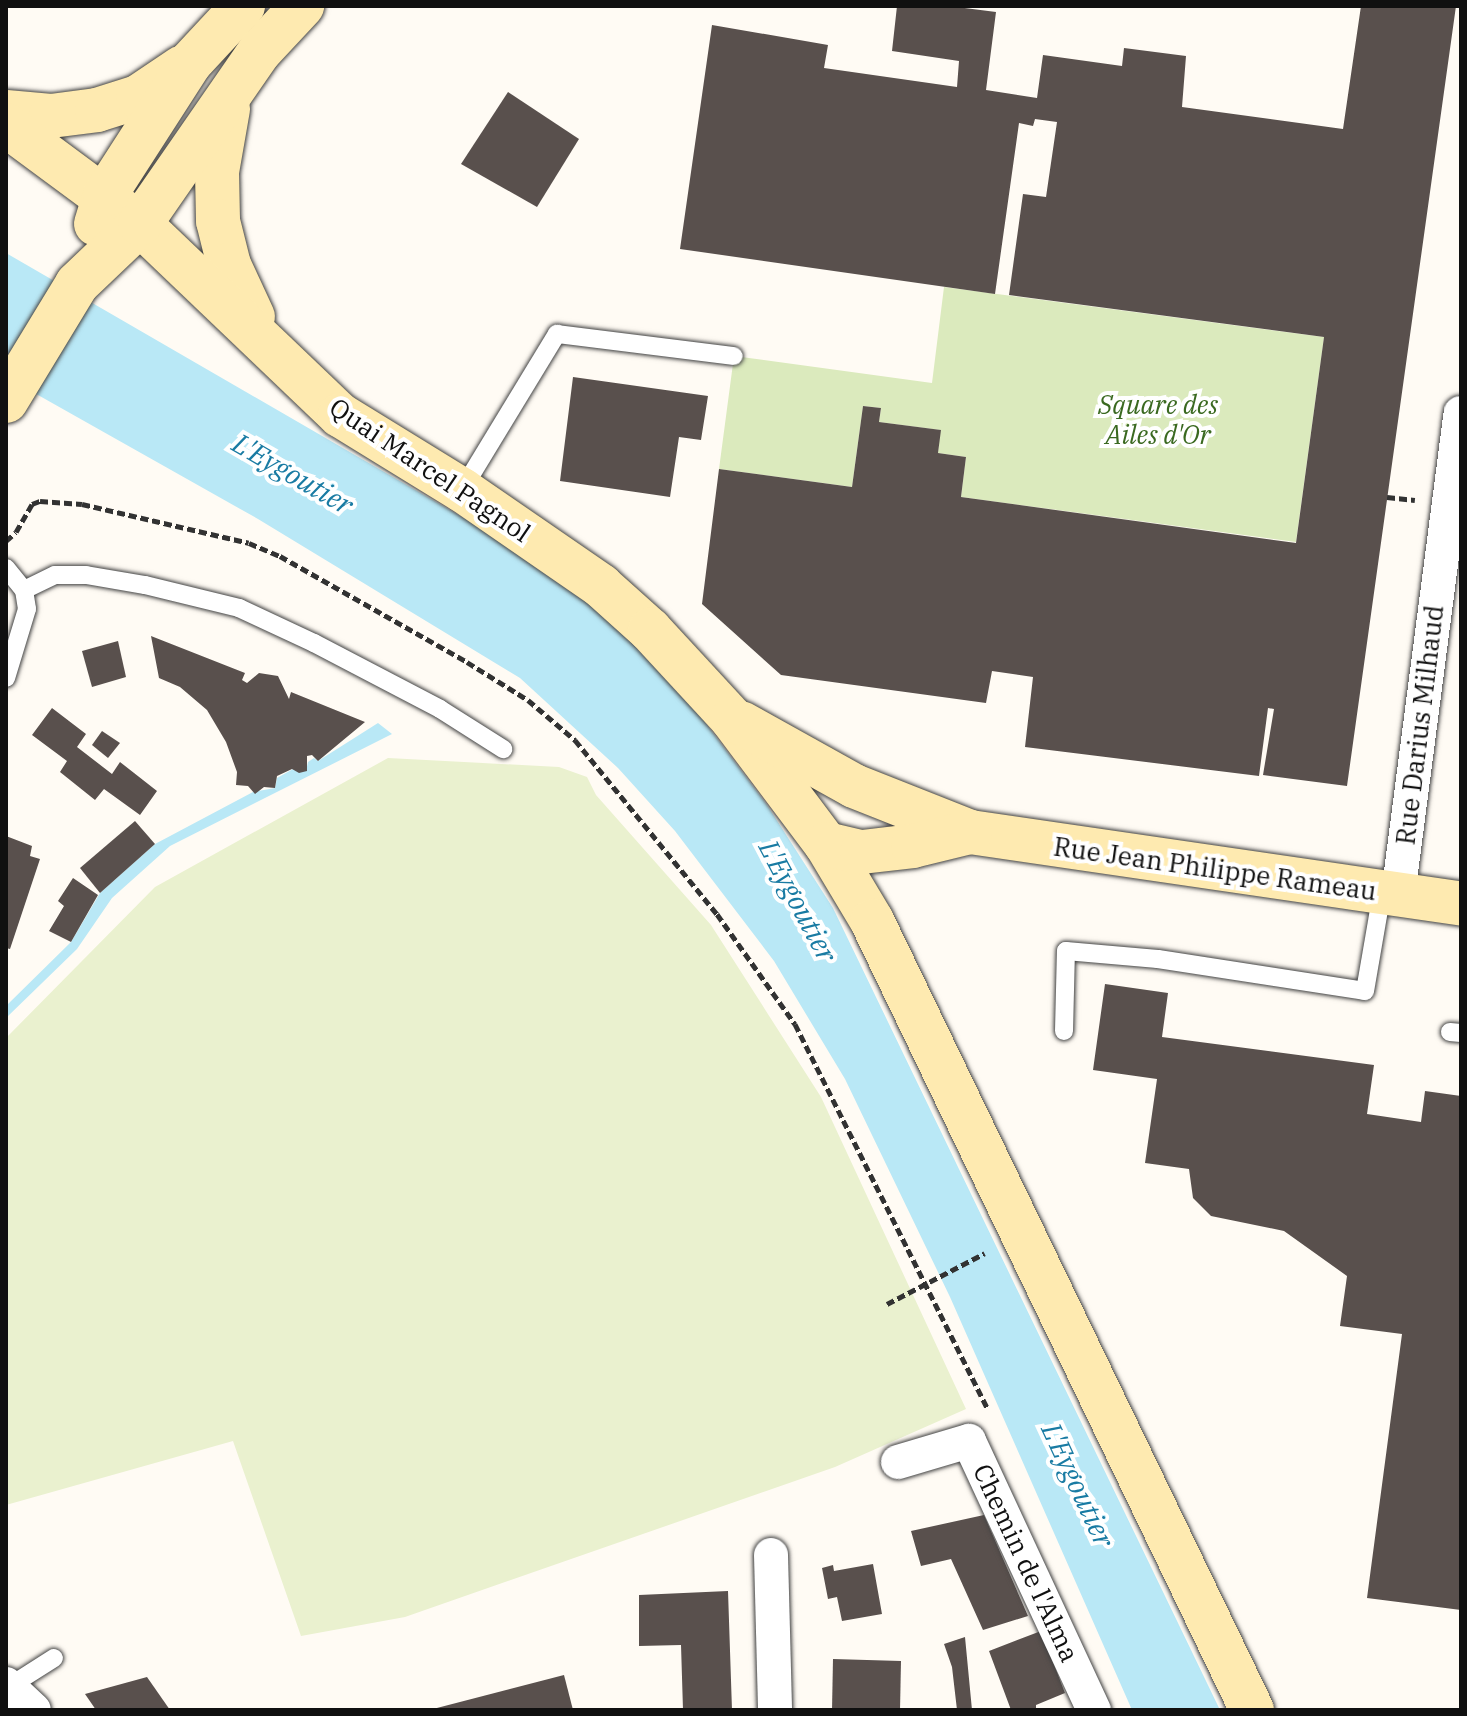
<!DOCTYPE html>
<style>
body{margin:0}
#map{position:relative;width:1467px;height:1716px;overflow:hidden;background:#fffbf4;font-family:"IBM Plex Serif",serif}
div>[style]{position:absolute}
.green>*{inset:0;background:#dbeabd}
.pitch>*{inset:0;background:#eaf1cf}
.water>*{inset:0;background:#b9e8f6}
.building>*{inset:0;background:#59504d}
.path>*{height:5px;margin-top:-2.5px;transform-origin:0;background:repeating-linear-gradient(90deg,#323232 0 8px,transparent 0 12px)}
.roads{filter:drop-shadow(0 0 2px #434343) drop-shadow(0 0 2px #434343)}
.lane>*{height:18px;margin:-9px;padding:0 9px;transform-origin:9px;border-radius:9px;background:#fff}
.street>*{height:34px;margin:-17px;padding:0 17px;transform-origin:17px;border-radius:17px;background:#fff}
.secondary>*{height:44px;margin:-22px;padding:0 22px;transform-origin:22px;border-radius:22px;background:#feeab0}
span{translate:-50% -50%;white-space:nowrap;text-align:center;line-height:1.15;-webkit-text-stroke:8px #fff;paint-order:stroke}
.park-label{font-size:26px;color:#3a6920;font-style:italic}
.street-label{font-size:26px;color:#101010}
.water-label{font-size:28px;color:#197ba3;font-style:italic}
.frame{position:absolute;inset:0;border:8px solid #101010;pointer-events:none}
</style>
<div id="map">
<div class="green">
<i style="clip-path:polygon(944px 287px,1324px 337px,1296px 542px,961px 497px,966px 457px,938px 453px,940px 430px,879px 422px,881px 408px,863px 406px,852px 487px,719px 469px,734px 356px,932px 383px)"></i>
</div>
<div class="pitch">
<i style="clip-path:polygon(388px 758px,559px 767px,587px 777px,596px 795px,711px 925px,821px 1097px,966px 1409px,835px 1467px,405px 1617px,301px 1636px,233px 1441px,6px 1505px,6px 1038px,155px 887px)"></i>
</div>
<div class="water">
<i style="clip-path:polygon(6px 253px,550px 568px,668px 673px,767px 805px,833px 908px,1220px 1710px,1132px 1710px,950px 1297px,845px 1079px,774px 961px,675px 831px,618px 768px,520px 678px,258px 519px,6px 377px)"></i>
<i style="clip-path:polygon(378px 723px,392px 734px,170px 846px,112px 898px,77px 949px,6px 1018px,6px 1006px,71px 942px,100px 893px,155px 844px,253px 792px,275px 788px,277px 778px,293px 769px,306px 771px,308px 762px,314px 758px,318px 761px)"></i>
</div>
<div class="building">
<i style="clip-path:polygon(897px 6px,949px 6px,996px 12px,986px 90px,1037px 98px,1043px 55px,1122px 66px,1124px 48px,1186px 56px,1182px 107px,1343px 129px,1361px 6px,1456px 6px,1347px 786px,1263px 775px,1274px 709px,1268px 708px,1259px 776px,1025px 747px,1033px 677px,992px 671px,986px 703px,781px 675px,702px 604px,719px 469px,852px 487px,863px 406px,881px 408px,879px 422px,941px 430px,938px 453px,966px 457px,961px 497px,1296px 543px,1324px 337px,1009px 295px,1023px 194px,1046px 197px,1057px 122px,1035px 119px,1033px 126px,1019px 123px,995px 294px,680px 249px,712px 25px,828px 45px,824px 68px,957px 87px,959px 61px,892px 51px)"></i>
<i style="clip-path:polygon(508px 92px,579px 139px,537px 207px,461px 164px)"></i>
<i style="clip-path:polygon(573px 377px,708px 396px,701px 440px,679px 437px,670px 497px,560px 481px)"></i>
<i style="clip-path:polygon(151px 636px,245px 673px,242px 680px,247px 683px,259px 673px,278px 676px,289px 699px,291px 692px,365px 722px,318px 761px,312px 755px,307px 756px,307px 771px,299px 773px,292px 769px,277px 776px,275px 788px,264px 787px,255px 794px,248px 786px,236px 785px,237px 772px,226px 742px,207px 710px,180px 687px,159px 678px)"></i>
<i style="clip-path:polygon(118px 641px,126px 677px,92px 687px,82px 651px)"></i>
<i style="clip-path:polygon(52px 708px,86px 734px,77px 747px,112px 774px,120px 762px,157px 791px,140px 815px,104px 789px,95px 800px,60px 772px,67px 761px,32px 735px)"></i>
<i style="clip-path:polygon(102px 731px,120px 743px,108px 758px,92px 745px)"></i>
<i style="clip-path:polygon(135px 821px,155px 844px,100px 893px,80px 868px)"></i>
<i style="clip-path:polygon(6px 836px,32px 846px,30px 856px,40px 859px,10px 949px,6px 948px)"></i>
<i style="clip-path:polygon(73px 878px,98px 895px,71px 942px,49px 931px,64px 906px,58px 901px)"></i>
<i style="clip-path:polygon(1105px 984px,1168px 993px,1162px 1037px,1374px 1065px,1367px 1114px,1421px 1122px,1425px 1091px,1461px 1096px,1461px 1610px,1367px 1598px,1402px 1334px,1340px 1326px,1347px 1276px,1284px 1231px,1211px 1216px,1193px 1198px,1189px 1169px,1145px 1163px,1157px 1079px,1093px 1070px)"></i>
<i style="clip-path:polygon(984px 1515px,1028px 1616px,983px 1630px,951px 1559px,921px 1566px,911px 1531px)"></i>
<i style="clip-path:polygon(873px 1564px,882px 1614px,842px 1621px,837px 1597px,828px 1599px,822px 1568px,833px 1565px,834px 1571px)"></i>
<i style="clip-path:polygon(728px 1591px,732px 1710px,683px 1710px,681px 1645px,639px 1646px,639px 1595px)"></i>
<i style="clip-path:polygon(1041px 1631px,1065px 1693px,1036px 1705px,1036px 1710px,1011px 1710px,989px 1651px)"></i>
<i style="clip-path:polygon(965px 1637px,972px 1710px,957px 1710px,952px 1667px,944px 1644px)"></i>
<i style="clip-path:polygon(833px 1659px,901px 1661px,900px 1710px,832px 1710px)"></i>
<i style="clip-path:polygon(564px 1675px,573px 1710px,433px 1710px,433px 1709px)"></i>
<i style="clip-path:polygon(147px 1677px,170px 1710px,96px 1710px,85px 1694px)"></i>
</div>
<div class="path">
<i style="left:1387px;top:497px;width:28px;rotate:6deg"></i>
<i style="left:6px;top:541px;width:13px;rotate:-42deg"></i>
<i style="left:16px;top:532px;width:32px;rotate:-60deg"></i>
<i style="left:32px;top:504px;width:9px;rotate:-21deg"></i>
<i style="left:40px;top:501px;width:42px;rotate:4.1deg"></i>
<i style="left:82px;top:504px;width:171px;rotate:13.1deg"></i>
<i style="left:249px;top:543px;width:34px;rotate:23deg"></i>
<i style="left:280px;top:556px;width:215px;rotate:29.5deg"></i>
<i style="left:467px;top:662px;width:72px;rotate:31.9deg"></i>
<i style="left:528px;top:700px;width:62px;rotate:40.4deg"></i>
<i style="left:575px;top:740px;width:225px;rotate:50.8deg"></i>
<i style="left:717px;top:914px;width:135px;rotate:54.7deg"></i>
<i style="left:795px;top:1024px;width:429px;rotate:63.4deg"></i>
<i style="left:887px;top:1304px;width:110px;rotate:-27.5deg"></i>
</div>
<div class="roads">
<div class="lane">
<i style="left:462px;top:490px;width:183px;rotate:-58.7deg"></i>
<i style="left:557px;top:334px;width:178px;rotate:7.1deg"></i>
<i style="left:6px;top:568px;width:28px;rotate:51deg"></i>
<i style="left:24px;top:590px;width:19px;rotate:81deg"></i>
<i style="left:27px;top:609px;width:72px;rotate:106.9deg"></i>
<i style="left:24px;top:590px;width:34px;rotate:-26deg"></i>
<i style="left:55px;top:575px;width:31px"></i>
<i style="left:86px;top:575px;width:60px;rotate:9.6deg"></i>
<i style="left:145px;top:585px;width:97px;rotate:13.7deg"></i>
<i style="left:239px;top:608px;width:83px;rotate:25deg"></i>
<i style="left:314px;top:643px;width:142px;rotate:27.6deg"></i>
<i style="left:440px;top:709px;width:75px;rotate:32.4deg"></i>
<i style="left:1064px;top:1031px;width:80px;rotate:-88.6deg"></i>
<i style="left:1066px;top:951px;width:92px;rotate:5deg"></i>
<i style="left:1158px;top:959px;width:209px;rotate:8.8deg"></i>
<i style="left:1365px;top:991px;width:99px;rotate:-80.2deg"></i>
<i style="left:1450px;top:1032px;width:11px;rotate:5deg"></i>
<i style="left:10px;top:1686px;width:52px;rotate:-32.5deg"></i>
</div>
<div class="street">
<i style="left:1398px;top:895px;width:486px;rotate:-82.6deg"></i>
<i style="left:898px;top:1462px;width:74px;rotate:-16.5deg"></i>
<i style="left:969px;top:1441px;width:297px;rotate:65.1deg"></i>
<i style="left:771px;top:1555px;width:155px;rotate:88.5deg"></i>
<i style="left:6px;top:1684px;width:38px;rotate:43deg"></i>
</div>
<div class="secondary">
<i style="left:228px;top:109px;width:64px;rotate:99.9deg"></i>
<i style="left:217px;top:172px;width:49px;rotate:88.8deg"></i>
<i style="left:218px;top:221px;width:45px;rotate:76deg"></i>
<i style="left:229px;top:265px;width:57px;rotate:65.2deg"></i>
<i style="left:6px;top:112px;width:45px;rotate:5.1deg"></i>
<i style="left:51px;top:116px;width:46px;rotate:-7.4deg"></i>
<i style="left:97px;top:110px;width:43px;rotate:-17.6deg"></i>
<i style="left:138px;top:97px;width:52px;rotate:-34deg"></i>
<i style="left:6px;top:125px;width:167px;rotate:36.5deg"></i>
<i style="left:140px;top:224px;width:277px;rotate:43.7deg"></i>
<i style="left:340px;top:415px;width:143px;rotate:31.6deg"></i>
<i style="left:462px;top:490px;width:169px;rotate:34.6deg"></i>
<i style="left:601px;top:586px;width:66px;rotate:41.9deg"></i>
<i style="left:650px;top:630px;width:121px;rotate:47.3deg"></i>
<i style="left:732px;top:719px;width:156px;rotate:53.1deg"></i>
<i style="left:826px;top:844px;width:90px;rotate:59.1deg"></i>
<i style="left:872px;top:921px;width:876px;rotate:64.28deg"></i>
<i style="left:96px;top:224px;width:30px;rotate:-73deg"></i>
<i style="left:105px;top:195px;width:157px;rotate:-57.2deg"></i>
<i style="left:190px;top:63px;width:78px;rotate:-47.1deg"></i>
<i style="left:6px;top:401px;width:137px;rotate:-58.7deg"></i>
<i style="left:77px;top:284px;width:87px;rotate:-43.6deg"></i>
<i style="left:140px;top:224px;width:211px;rotate:-55.3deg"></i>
<i style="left:260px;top:51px;width:62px;rotate:-47deg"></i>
<i style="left:741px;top:723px;width:129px;rotate:29.1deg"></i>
<i style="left:854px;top:786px;width:125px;rotate:21.6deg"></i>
<i style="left:970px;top:832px;width:496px;rotate:8.3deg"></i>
<i style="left:826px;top:844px;width:37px;rotate:13deg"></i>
<i style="left:862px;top:852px;width:51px;rotate:-6.7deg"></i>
<i style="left:913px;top:846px;width:59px;rotate:-13.8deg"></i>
</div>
</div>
<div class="park-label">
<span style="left:1158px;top:420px">Square des<br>Ailes d'Or</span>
</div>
<div class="street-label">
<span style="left:430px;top:470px;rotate:34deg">Quai Marcel Pagnol</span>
<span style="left:1420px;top:725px;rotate:-83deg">Rue Darius Milhaud</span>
<span style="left:1215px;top:869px;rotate:8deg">Rue Jean Philippe Rameau</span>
<span style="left:1026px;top:1563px;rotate:65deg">Chemin de l'Alma</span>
</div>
<div class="water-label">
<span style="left:293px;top:474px;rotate:30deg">L'Eygoutier</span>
<span style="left:798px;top:901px;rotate:62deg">L'Eygoutier</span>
<span style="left:1078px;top:1485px;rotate:65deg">L'Eygoutier</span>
</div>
<div class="frame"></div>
</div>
